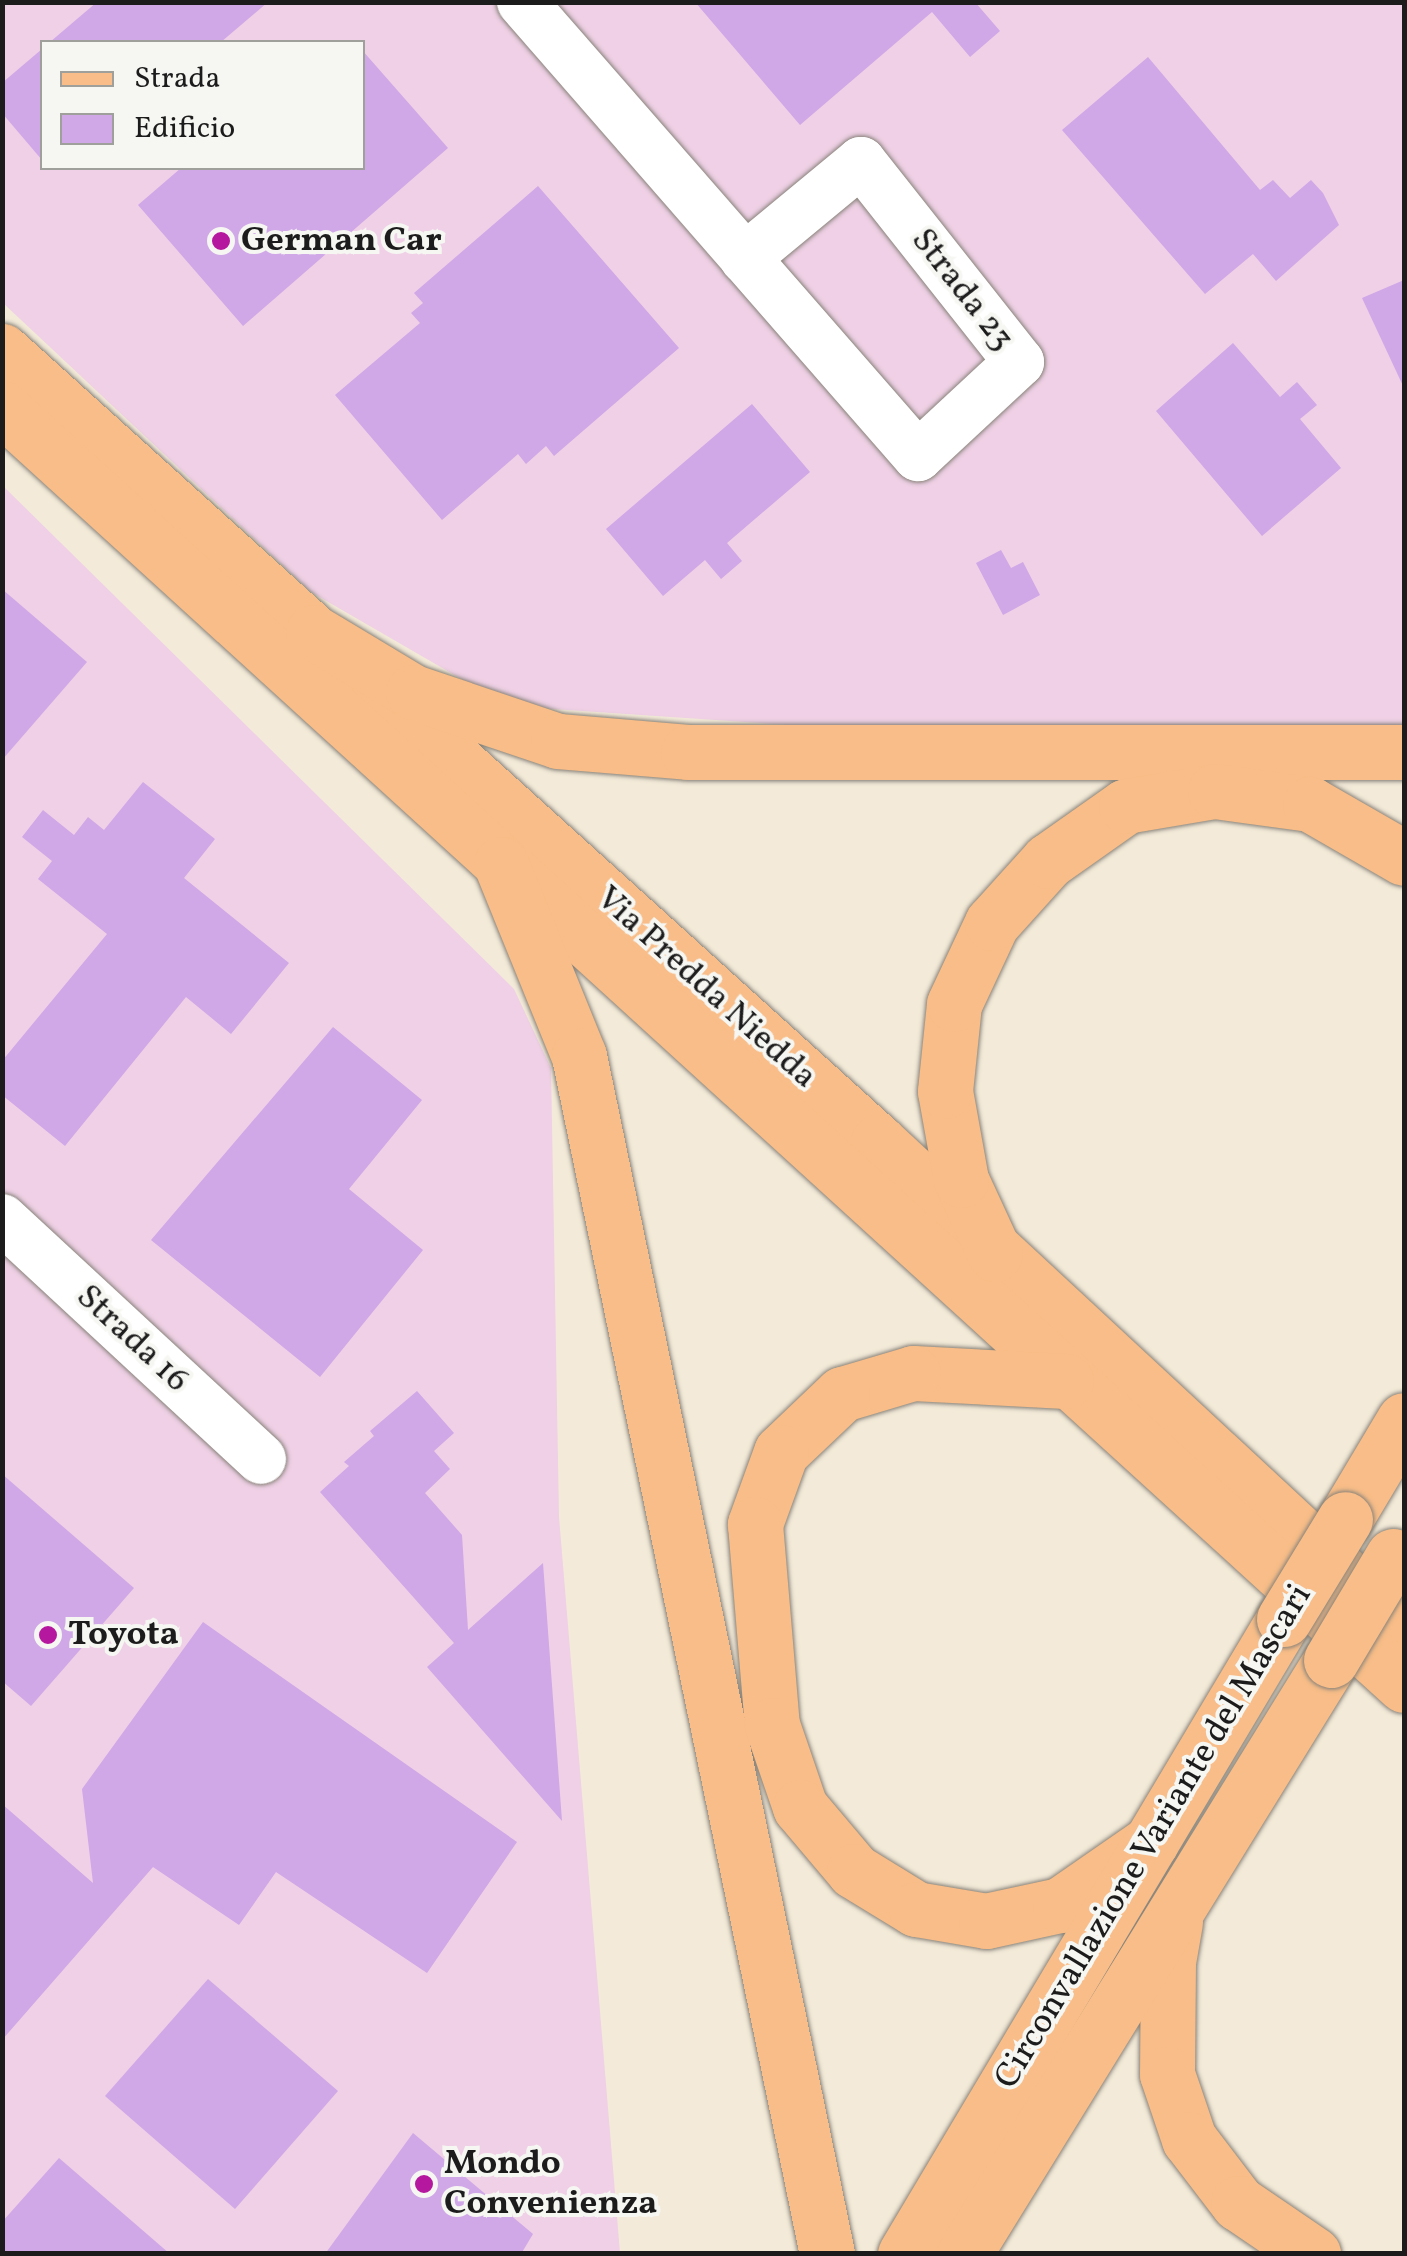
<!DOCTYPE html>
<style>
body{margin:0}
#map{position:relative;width:1407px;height:2256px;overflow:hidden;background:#f3ead9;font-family:Vollkorn,serif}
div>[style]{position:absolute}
.built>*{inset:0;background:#efd0e6}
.building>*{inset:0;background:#d0a7e7}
.roads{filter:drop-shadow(0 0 2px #88837a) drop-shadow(0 0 2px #88837a)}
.minor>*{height:50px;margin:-25px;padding:0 25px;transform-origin:25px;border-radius:25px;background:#fff}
.major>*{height:55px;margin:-27.5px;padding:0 27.5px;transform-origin:27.5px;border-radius:27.5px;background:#f8bd88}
.highway>*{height:55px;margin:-27.5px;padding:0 27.5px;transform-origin:27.5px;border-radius:27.5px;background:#f8bd88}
.bridges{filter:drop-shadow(0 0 2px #88837a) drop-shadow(0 0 2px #88837a)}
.highway-bridge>*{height:55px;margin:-27.5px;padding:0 27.5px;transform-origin:27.5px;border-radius:27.5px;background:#f8bd88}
.dots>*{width:28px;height:28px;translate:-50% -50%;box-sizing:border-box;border:5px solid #f6f6f2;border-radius:50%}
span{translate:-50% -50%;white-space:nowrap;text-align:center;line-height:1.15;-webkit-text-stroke:8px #f6f6f2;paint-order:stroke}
.poi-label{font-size:35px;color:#1c1c1c;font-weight:700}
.left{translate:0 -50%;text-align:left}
.street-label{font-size:35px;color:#1c1c1c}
.frame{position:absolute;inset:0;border:5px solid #1c1c1c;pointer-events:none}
.legend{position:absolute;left:40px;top:40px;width:325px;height:130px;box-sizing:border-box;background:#f6f6f2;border:2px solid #9f9f9c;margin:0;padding:12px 18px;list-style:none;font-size:30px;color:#1c1c1c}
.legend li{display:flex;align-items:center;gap:20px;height:50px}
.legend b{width:50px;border:2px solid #9f9f9c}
</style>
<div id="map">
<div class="built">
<i style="clip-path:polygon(evenodd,2px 3px,1404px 3px,1404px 738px,848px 729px,508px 706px,311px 592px,3px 303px,2px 3px,42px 42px,362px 42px,362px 168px,42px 168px,42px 42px)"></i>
<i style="clip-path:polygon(2px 485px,514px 989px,551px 1068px,559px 1517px,620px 2253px,3px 2253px)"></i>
</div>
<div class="building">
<i style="clip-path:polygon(97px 2px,268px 2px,221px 42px,50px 42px)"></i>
<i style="clip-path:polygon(695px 2px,975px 2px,1000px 31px,970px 57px,932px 12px,800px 125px)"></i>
<i style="clip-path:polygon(42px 49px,42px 160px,2px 113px,2px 83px)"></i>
<i style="clip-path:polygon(362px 50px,448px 148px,243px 326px,138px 205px,181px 168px,362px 168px)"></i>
<i style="clip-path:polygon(1148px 57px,1260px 190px,1273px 180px,1290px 198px,1311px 180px,1323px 193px,1339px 225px,1276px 281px,1253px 254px,1205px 294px,1062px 130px)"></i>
<i style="clip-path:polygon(538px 186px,679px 348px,554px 456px,546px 446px,526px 464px,518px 454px,442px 520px,335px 395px,420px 323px,411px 313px,423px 303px,414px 293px)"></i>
<i style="clip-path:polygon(1404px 280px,1404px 388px,1362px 298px)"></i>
<i style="clip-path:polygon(1233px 343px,1280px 397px,1297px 382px,1317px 405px,1300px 419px,1341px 468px,1262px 536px,1156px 411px)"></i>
<i style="clip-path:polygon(752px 404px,810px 472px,727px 543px,742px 561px,721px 579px,705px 560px,663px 596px,606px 529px)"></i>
<i style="clip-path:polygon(1001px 550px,1011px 568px,1023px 562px,1040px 595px,1003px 615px,976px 563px)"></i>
<i style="clip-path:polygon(2px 589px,87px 662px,2px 760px)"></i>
<i style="clip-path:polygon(143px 782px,215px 839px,184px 878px,289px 963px,231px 1034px,186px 997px,65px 1146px,2px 1095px,2px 1061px,107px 934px,38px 879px,52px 861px,22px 837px,43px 810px,74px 835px,88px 817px,104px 830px)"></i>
<i style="clip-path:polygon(333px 1027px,422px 1100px,349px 1189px,423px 1250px,320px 1377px,151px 1240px)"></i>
<i style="clip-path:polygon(417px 1391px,454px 1433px,434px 1451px,450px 1469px,425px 1493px,462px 1535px,468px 1630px,543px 1563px,562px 1821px,427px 1667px,454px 1643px,320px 1492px,349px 1466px,344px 1462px,374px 1436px,370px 1431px)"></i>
<i style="clip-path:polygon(2px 1474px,134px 1588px,31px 1706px,2px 1681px)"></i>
<i style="clip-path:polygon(203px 1622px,517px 1842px,427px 1973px,276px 1872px,239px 1925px,153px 1867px,2px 2040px,2px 1804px,93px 1883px,82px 1789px)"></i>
<i style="clip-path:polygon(208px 1979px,338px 2091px,235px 2209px,105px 2096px)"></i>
<i style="clip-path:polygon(413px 2133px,533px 2234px,521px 2254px,325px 2254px)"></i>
<i style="clip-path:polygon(59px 2158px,170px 2254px,2px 2254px,2px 2222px)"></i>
</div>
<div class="roads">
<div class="minor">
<i style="left:522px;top:2px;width:340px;rotate:48.9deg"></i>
<i style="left:745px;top:258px;width:263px;rotate:48.9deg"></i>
<i style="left:918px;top:456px;width:138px;rotate:-42.9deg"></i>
<i style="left:1019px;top:362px;width:255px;rotate:-128.3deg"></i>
<i style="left:861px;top:162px;width:151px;rotate:140.4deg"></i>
<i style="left:2px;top:1219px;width:353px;rotate:42.8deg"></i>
</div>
<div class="major">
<i style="left:2px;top:351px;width:1180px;rotate:42.08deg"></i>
<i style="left:878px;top:1142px;width:718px;rotate:42.85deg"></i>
<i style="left:2px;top:408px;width:1896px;rotate:42.33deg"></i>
</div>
<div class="highway">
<i style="left:313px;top:632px;width:117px;rotate:31deg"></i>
<i style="left:413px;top:692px;width:153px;rotate:18.7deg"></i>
<i style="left:558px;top:741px;width:130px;rotate:4.8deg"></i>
<i style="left:688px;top:752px;width:716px"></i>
<i style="left:501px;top:864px;width:207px;rotate:67.9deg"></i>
<i style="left:579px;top:1056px;width:1223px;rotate:78.3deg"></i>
<i style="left:995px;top:1254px;width:81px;rotate:-114.7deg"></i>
<i style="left:961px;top:1180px;width:90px;rotate:-100.2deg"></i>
<i style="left:945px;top:1091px;width:87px;rotate:-84.1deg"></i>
<i style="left:954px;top:1004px;width:89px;rotate:-64.9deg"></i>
<i style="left:992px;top:923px;width:84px;rotate:-47.9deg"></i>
<i style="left:1048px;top:861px;width:95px;rotate:-35.2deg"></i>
<i style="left:1126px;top:806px;width:90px;rotate:-9.6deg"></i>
<i style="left:1215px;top:791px;width:96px;rotate:7.8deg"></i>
<i style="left:1310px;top:804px;width:108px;rotate:29.9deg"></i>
<i style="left:1066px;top:1381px;width:153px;rotate:-177deg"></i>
<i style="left:913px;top:1373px;width:74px;rotate:163.5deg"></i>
<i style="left:842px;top:1394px;width:84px;rotate:136.4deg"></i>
<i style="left:781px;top:1452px;width:77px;rotate:109.9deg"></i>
<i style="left:755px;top:1524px;width:202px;rotate:85.2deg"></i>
<i style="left:772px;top:1725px;width:87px;rotate:71.1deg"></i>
<i style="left:800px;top:1807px;width:84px;rotate:49.8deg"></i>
<i style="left:854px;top:1871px;width:73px;rotate:31.5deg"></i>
<i style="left:916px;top:1909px;width:71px;rotate:9.7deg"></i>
<i style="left:986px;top:1921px;width:76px;rotate:-12.2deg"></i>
<i style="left:1060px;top:1905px;width:111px;rotate:-34.7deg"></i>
<i style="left:1345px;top:1519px;width:115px;rotate:-59.2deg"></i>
<i style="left:1175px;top:1922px;width:41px;rotate:99.9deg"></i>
<i style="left:1168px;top:1962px;width:112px;rotate:90.5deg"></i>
<i style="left:1167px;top:2074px;width:69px;rotate:71.3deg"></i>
<i style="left:1189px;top:2139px;width:81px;rotate:52.6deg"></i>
<i style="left:1238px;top:2203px;width:91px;rotate:34.2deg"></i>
<i style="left:905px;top:2254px;width:740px;rotate:-59.17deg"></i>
<i style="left:964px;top:2254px;width:698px;rotate:-58.29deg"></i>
</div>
</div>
<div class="bridges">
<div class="highway-bridge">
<i style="left:1284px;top:1619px;width:117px;rotate:-58.6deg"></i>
<i style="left:1331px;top:1660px;width:121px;rotate:-59.2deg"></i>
</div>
</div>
<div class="dots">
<i style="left:221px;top:241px;background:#b5179e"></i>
<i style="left:48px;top:1635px;background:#b5179e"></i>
<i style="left:424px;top:2184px;background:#b5179e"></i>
</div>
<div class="poi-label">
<span class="left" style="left:241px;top:241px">German Car</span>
<span class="left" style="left:68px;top:1635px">Toyota</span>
<span class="left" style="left:444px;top:2184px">Mondo<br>Convenienza</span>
</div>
<div class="street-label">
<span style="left:962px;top:290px;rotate:52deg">Strada 23</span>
<span style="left:706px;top:988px;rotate:42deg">Via Predda Niedda</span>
<span style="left:132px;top:1339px;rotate:43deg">Strada 16</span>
<span style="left:1154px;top:1837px;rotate:-59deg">Circonvallazione Variante del Mascari</span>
</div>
<div class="frame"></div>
<ul class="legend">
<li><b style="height:12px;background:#f8bd88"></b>Strada</li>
<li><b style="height:28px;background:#d0a7e7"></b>Edificio</li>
</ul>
</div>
